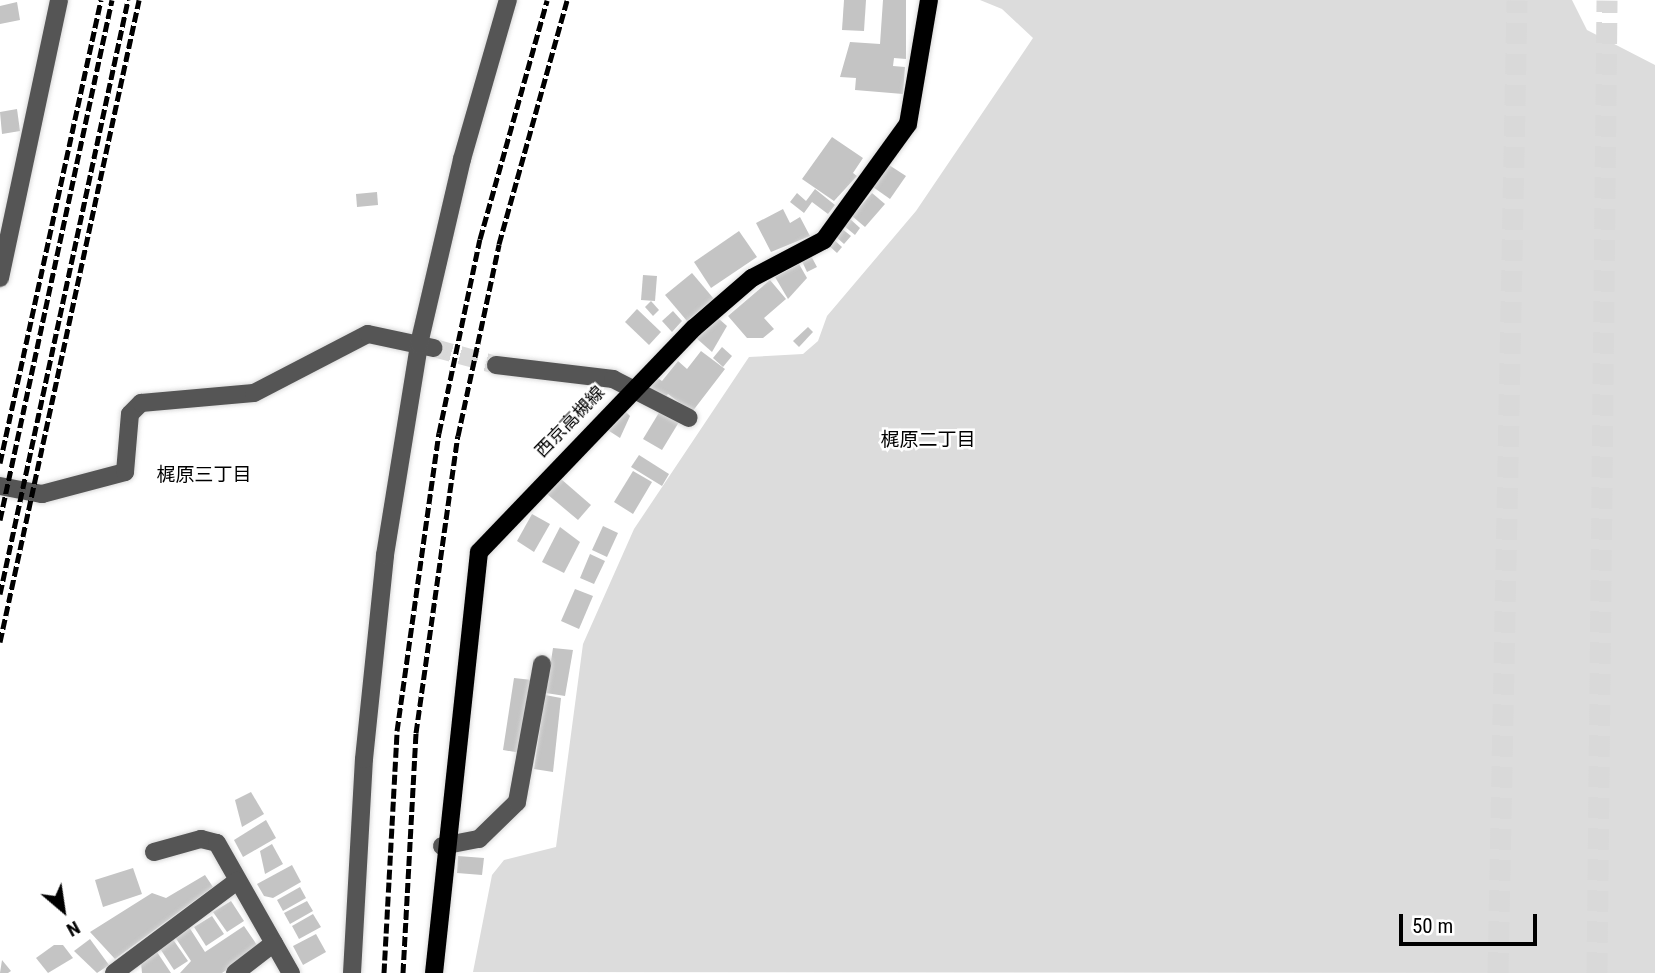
<!DOCTYPE html>
<meta charset="utf-8">
<style>
body{margin:0}
#map{position:relative;width:1655px;height:973px;overflow:hidden;background:#fff;font-family:"Roboto Condensed","Noto Sans JP",sans-serif}
div>[style]{position:absolute}
.green>*{inset:0;background:#dcdcdc}
.building>*{inset:0;background:#c4c4c4}
.minor-tunnel>*{height:18px;margin-top:-9px;transform-origin:0;background:repeating-linear-gradient(90deg,#d9d9d9 0 18px,transparent 0 27px)}
.highway-tunnel>*{height:21px;margin-top:-10.5px;transform-origin:0;background:repeating-linear-gradient(90deg,#d9d9d9 0 21px,transparent 0 31px)}
.roads{filter:drop-shadow(0 0 2px #dbdbdb) drop-shadow(0 0 2px #dbdbdb)}
.minor>*{height:18px;margin:-9px;padding:0 9px;transform-origin:9px;border-radius:9px;background:#555}
.major>*{height:18px;margin:-9px;padding:0 9px;transform-origin:9px;border-radius:9px;background:#000}
.rail>*{height:5px;margin-top:-2.5px;transform-origin:0;background:repeating-linear-gradient(90deg,#000 0 10px,transparent 0 13.5px)}
span{translate:-50% -50%;white-space:nowrap;text-align:center;line-height:1.15;-webkit-text-stroke:5px #fff;paint-order:stroke}
.street-label{font-size:18px;color:#000}
.neighbourhood-label{font-size:19px;color:#000}
.north{position:absolute;left:28px;top:875px;width:70px;height:70px;-webkit-text-stroke:5px #fff;paint-order:stroke;rotate:151deg;font-size:19px;font-weight:700;line-height:28px;text-align:center;color:#000}
.north::after{content:'';display:block;margin:auto;width:24px;height:32px;background:#000;clip-path:polygon(50% 0,100% 100%,50% 72%,0 100%)}
.scale{position:absolute;left:1399px;top:914px;width:138px;height:32px;box-sizing:border-box;border:4px solid #000;border-top:0;padding-left:9px;font-size:21px;line-height:24px;white-space:nowrap;color:#000;-webkit-text-stroke:5px #fff;paint-order:stroke}
</style>
<div id="map">
<div class="green">
<i style="clip-path:polygon(980px 0,1572px 0,1587px 30px,1655px 65px,1655px 973px,473px 972px,492px 875px,504px 860px,556px 847px,583px 644px,634px 529px,749px 357px,803px 354px,818px 341px,827px 316px,916px 211px,1033px 38px,1002px 9px)"></i>
</div>
<div class="building">
<i style="clip-path:polygon(844px 0,866px 0,864px 31px,842px 30px)"></i>
<i style="clip-path:polygon(883px 0,906px 0,906px 59px,894px 58px,893px 66px,905px 67px,903px 94px,855px 90px,856px 78px,840px 77px,850px 42px,880px 44px)"></i>
<i style="clip-path:polygon(17px 2px,20px 20px,0 24px,0 6px)"></i>
<i style="clip-path:polygon(17px 109px,20px 131px,2px 134px,0 112px)"></i>
<i style="clip-path:polygon(832px 137px,863px 158px,853px 173px,857px 176px,834px 201px,802px 179px)"></i>
<i style="clip-path:polygon(889px 165px,906px 176px,890px 199px,873px 187px)"></i>
<i style="clip-path:polygon(815px 189px,835px 205px,828px 214px,812px 202px,804px 213px,790px 202px,797px 193px,806px 201px)"></i>
<i style="clip-path:polygon(377px 192px,378px 205px,357px 207px,356px 194px)"></i>
<i style="clip-path:polygon(872px 193px,885px 204px,865px 227px,852px 216px)"></i>
<i style="clip-path:polygon(783px 209px,790px 223px,800px 217px,810px 236px,771px 252px,756px 223px)"></i>
<i style="clip-path:polygon(849px 218px,860px 228px,855px 235px,843px 225px)"></i>
<i style="clip-path:polygon(841px 228px,851px 236px,844px 244px,835px 236px)"></i>
<i style="clip-path:polygon(739px 231px,757px 257px,711px 288px,694px 262px)"></i>
<i style="clip-path:polygon(832px 238px,842px 247px,837px 253px,827px 244px)"></i>
<i style="clip-path:polygon(810px 254px,817px 267px,807px 272px,801px 259px)"></i>
<i style="clip-path:polygon(799px 264px,807px 278px,788px 299px,775px 277px)"></i>
<i style="clip-path:polygon(692px 273px,714px 299px,687px 321px,665px 295px)"></i>
<i style="clip-path:polygon(643px 275px,657px 276px,655px 301px,641px 300px)"></i>
<i style="clip-path:polygon(770px 280px,786px 299px,764px 318px,774px 329px,763px 338px,747px 338px,728px 316px)"></i>
<i style="clip-path:polygon(651px 301px,659px 310px,653px 316px,645px 307px)"></i>
<i style="clip-path:polygon(637px 309px,661px 332px,649px 345px,625px 322px)"></i>
<i style="clip-path:polygon(673px 311px,682px 321px,672px 332px,662px 321px)"></i>
<i style="clip-path:polygon(718px 318px,727px 326px,712px 352px,695px 337px)"></i>
<i style="clip-path:polygon(808px 327px,813px 332px,799px 347px,793px 341px)"></i>
<i style="clip-path:polygon(722px 347px,732px 356px,723px 367px,713px 358px)"></i>
<i style="clip-path:polygon(701px 351px,725px 369px,692px 412px,668px 394px,662px 402px,644px 389px,655px 376px,662px 381px,678px 361px,687px 369px)"></i>
<i style="clip-path:polygon(622px 408px,630px 416px,620px 438px,603px 427px)"></i>
<i style="clip-path:polygon(660px 411px,679px 422px,662px 450px,643px 439px)"></i>
<i style="clip-path:polygon(639px 455px,669px 474px,662px 486px,631px 467px)"></i>
<i style="clip-path:polygon(633px 471px,652px 482px,633px 514px,614px 502px)"></i>
<i style="clip-path:polygon(561px 479px,591px 505px,578px 520px,547px 494px)"></i>
<i style="clip-path:polygon(532px 514px,550px 524px,534px 552px,517px 541px)"></i>
<i style="clip-path:polygon(603px 526px,618px 533px,607px 557px,592px 550px)"></i>
<i style="clip-path:polygon(560px 527px,580px 542px,564px 573px,542px 562px)"></i>
<i style="clip-path:polygon(590px 554px,605px 561px,594px 584px,580px 578px)"></i>
<i style="clip-path:polygon(575px 589px,593px 596px,579px 629px,561px 621px)"></i>
<i style="clip-path:polygon(553px 648px,573px 650px,565px 696px,546px 693px)"></i>
<i style="clip-path:polygon(514px 678px,532px 680px,521px 753px,503px 750px)"></i>
<i style="clip-path:polygon(545px 695px,561px 698px,553px 772px,534px 769px)"></i>
<i style="clip-path:polygon(251px 792px,264px 814px,242px 827px,235px 800px)"></i>
<i style="clip-path:polygon(266px 820px,276px 838px,243px 857px,234px 840px)"></i>
<i style="clip-path:polygon(272px 844px,283px 864px,265px 874px,260px 851px)"></i>
<i style="clip-path:polygon(458px 856px,484px 858px,482px 875px,457px 873px)"></i>
<i style="clip-path:polygon(292px 865px,301px 882px,273px 898px,264px 896px,257px 884px)"></i>
<i style="clip-path:polygon(133px 868px,142px 894px,103px 907px,95px 880px)"></i>
<i style="clip-path:polygon(205px 875px,213px 887px,115px 959px,90px 932px,152px 893px,166px 898px)"></i>
<i style="clip-path:polygon(300px 887px,306px 898px,283px 911px,277px 900px)"></i>
<i style="clip-path:polygon(231px 901px,244px 921px,227px 932px,213px 912px)"></i>
<i style="clip-path:polygon(307px 901px,313px 911px,290px 924px,284px 913px)"></i>
<i style="clip-path:polygon(313px 914px,321px 927px,299px 939px,292px 926px)"></i>
<i style="clip-path:polygon(212px 916px,224px 934px,206px 946px,194px 927px)"></i>
<i style="clip-path:polygon(244px 926px,259px 948px,222px 973px,180px 973px,191px 961px,175px 937px,189px 927px,205px 952px)"></i>
<i style="clip-path:polygon(316px 934px,326px 952px,303px 965px,293px 946px)"></i>
<i style="clip-path:polygon(172px 938px,188px 961px,174px 970px,159px 947px)"></i>
<i style="clip-path:polygon(90px 939px,109px 965px,97px 973px,74px 951px)"></i>
<i style="clip-path:polygon(54px 945px,63px 945px,73px 958px,48px 973px,36px 958px)"></i>
<i style="clip-path:polygon(157px 952px,171px 973px,142px 973px,141px 963px)"></i>
<i style="clip-path:polygon(2px 960px,11px 971px,8px 973px,0 973px)"></i>
</div>
<div class="minor-tunnel">
<i style="left:434px;top:348px;width:64px;rotate:15.3deg"></i>
</div>
<div class="highway-tunnel">
<i style="left:1498px;top:973px;width:973px;rotate:-88.88deg"></i>
<i style="left:1597px;top:973px;width:973px;rotate:-89.41deg"></i>
</div>
<div class="roads">
<div class="minor">
<i style="left:0;top:278px;width:284px;rotate:-78deg"></i>
<i style="left:496px;top:365px;width:118px;rotate:6.8deg"></i>
<i style="left:613px;top:379px;width:85px;rotate:27.2deg"></i>
<i style="left:0;top:486px;width:43px;rotate:10.8deg"></i>
<i style="left:42px;top:494px;width:86px;rotate:-14.8deg"></i>
<i style="left:125px;top:472px;width:58px;rotate:-85.1deg"></i>
<i style="left:130px;top:414px;width:16px;rotate:-45deg"></i>
<i style="left:141px;top:403px;width:113px;rotate:-5.1deg"></i>
<i style="left:254px;top:393px;width:128px;rotate:-27.4deg"></i>
<i style="left:368px;top:334px;width:67px;rotate:12deg"></i>
<i style="left:442px;top:846px;width:38px;rotate:-11deg"></i>
<i style="left:479px;top:839px;width:53px;rotate:-44.2deg"></i>
<i style="left:517px;top:802px;width:140px;rotate:-79.7deg"></i>
<i style="left:154px;top:852px;width:49px;rotate:-15.5deg"></i>
<i style="left:201px;top:839px;width:16px;rotate:14deg"></i>
<i style="left:217px;top:843px;width:150px;rotate:60.4deg"></i>
<i style="left:114px;top:973px;width:154px;rotate:-36.8deg"></i>
<i style="left:235px;top:973px;width:49px;rotate:-37.6deg"></i>
<i style="left:352px;top:973px;width:214px;rotate:-86.8deg"></i>
<i style="left:364px;top:759px;width:205px;rotate:-84.1deg"></i>
<i style="left:385px;top:555px;width:214px;rotate:-80.8deg"></i>
<i style="left:419px;top:344px;width:190px;rotate:-76.9deg"></i>
<i style="left:462px;top:159px;width:166px;rotate:-73.9deg"></i>
</div>
<div class="major">
<i style="left:434px;top:973px;width:423px;rotate:-83.9deg"></i>
<i style="left:479px;top:552px;width:310px;rotate:-46.2deg"></i>
<i style="left:694px;top:328px;width:77px;rotate:-40.8deg"></i>
<i style="left:752px;top:278px;width:81px;rotate:-27.8deg"></i>
<i style="left:824px;top:240px;width:143px;rotate:-54.1deg"></i>
<i style="left:908px;top:124px;width:126px;rotate:-80.4deg"></i>
</div>
</div>
<div class="rail">
<i style="left:0;top:463px;width:474px;rotate:-77.7deg"></i>
<i style="left:0;top:520px;width:532px;rotate:-77.85deg"></i>
<i style="left:0;top:594px;width:608px;rotate:-77.84deg"></i>
<i style="left:0;top:642px;width:657px;rotate:-77.78deg"></i>
<i style="left:384px;top:973px;width:242px;rotate:-86.9deg"></i>
<i style="left:397px;top:731px;width:301px;rotate:-82deg"></i>
<i style="left:439px;top:433px;width:198px;rotate:-78.1deg"></i>
<i style="left:480px;top:239px;width:248px;rotate:-74.3deg"></i>
<i style="left:403px;top:973px;width:240px;rotate:-86.9deg"></i>
<i style="left:416px;top:733px;width:300px;rotate:-82deg"></i>
<i style="left:458px;top:436px;width:196px;rotate:-77.9deg"></i>
<i style="left:499px;top:244px;width:253px;rotate:-74.4deg"></i>
</div>
<div class="street-label">
<span style="left:570px;top:422px;rotate:-46deg">西京高槻線</span>
</div>
<div class="neighbourhood-label">
<span style="left:928px;top:440px">梶原二丁目</span>
<span style="left:204px;top:475px">梶原三丁目</span>
</div>
<div class="north">N</div>
<div class="scale">50 m</div>
</div>
